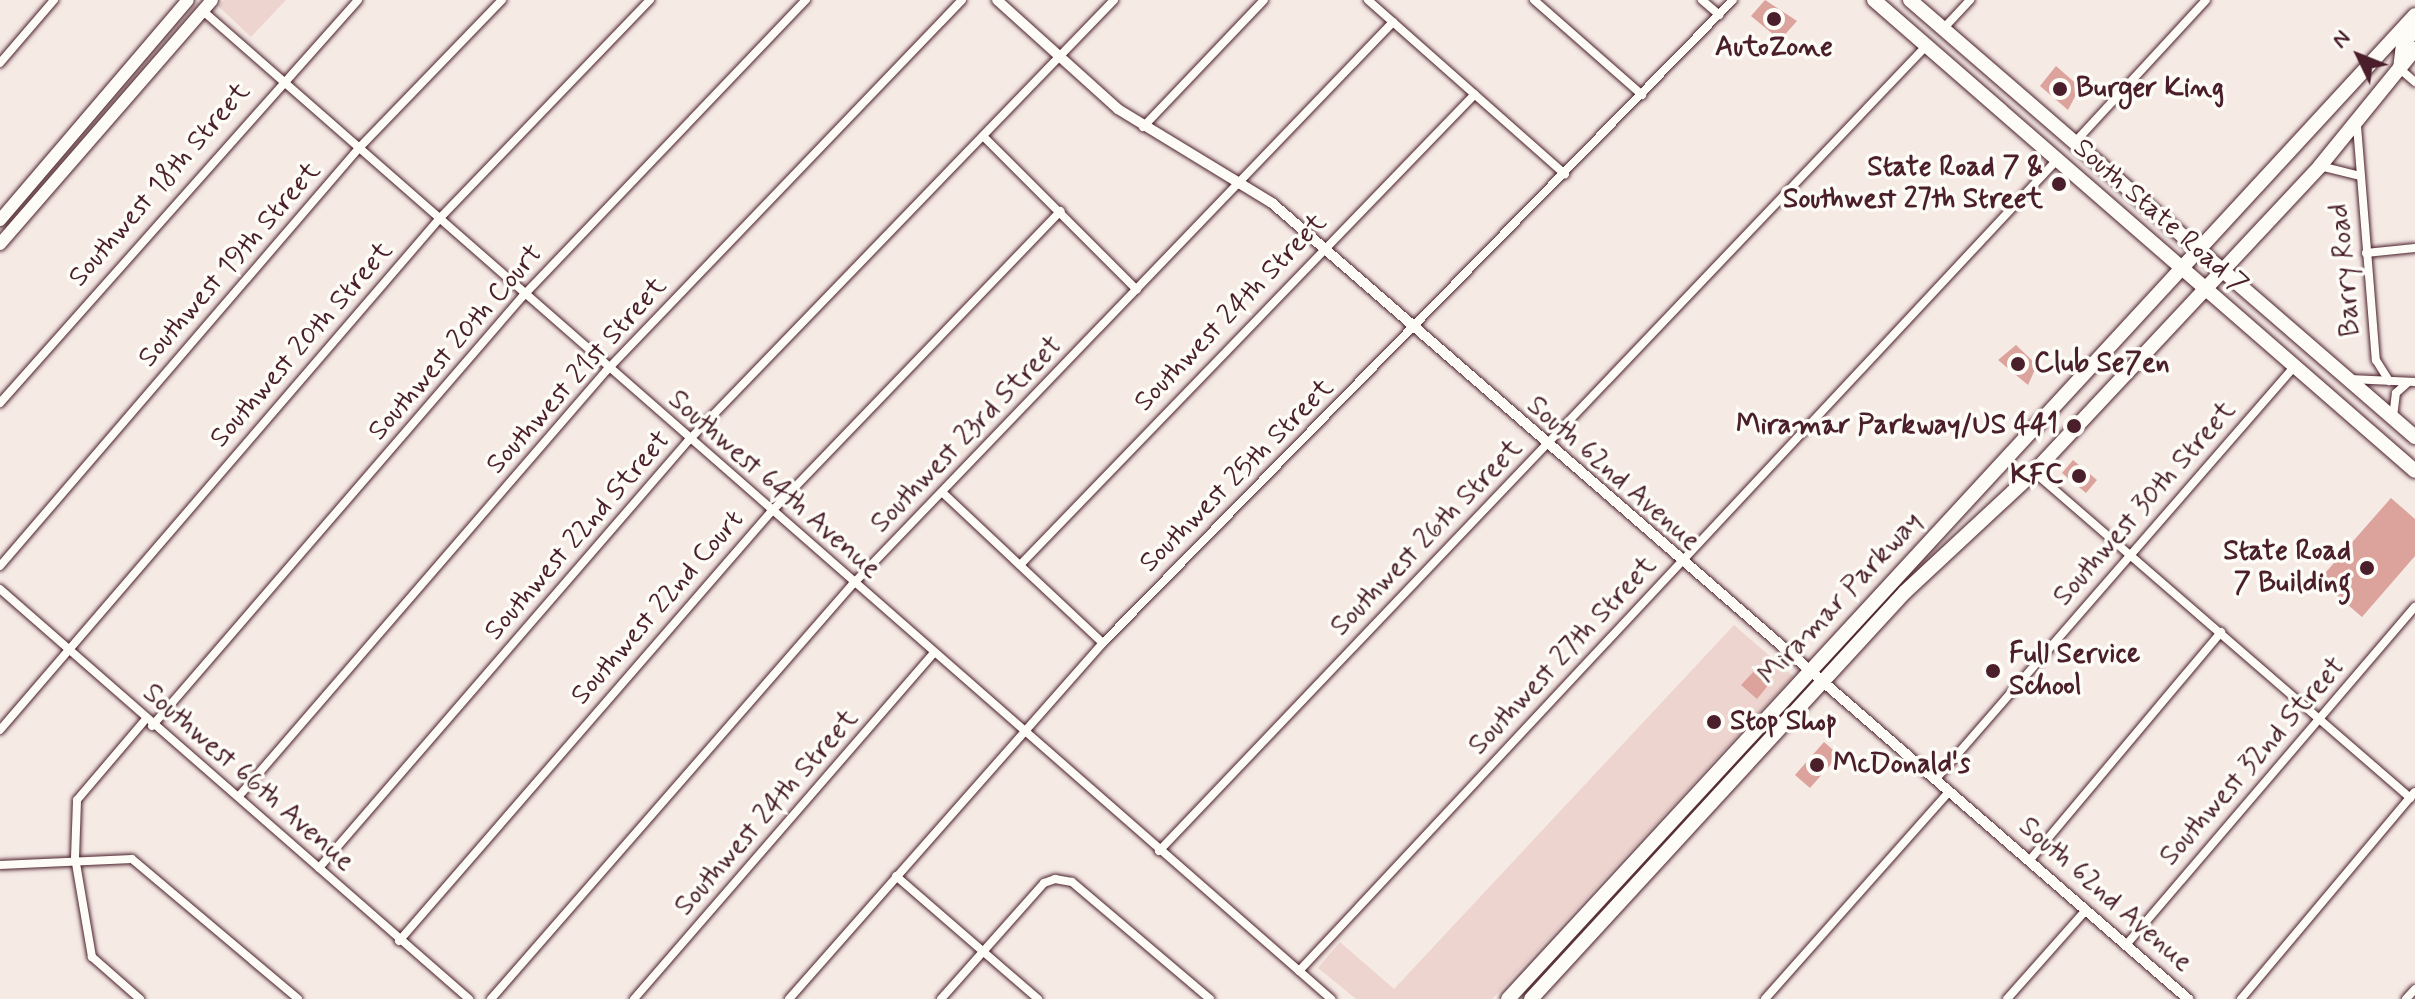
<!DOCTYPE html>
<style>
body{margin:0}
#map{position:relative;width:2415px;height:999px;overflow:hidden;background:#f6eae5;font-family:Mynerve,sans-serif}
div>[style]{position:absolute}
.built>*{inset:0;background:#eed4cf}
.building>*{inset:0;background:#dca29c}
.roads{filter:drop-shadow(0 0 2px #4a1f2b) drop-shadow(0 0 2px #4a1f2b)}
.minor>*{height:8px;margin:-4px;padding:0 4px;transform-origin:4px;border-radius:4px;background:#fdfcf7}
.tertiary>*{height:10px;margin:-5px;padding:0 5px;transform-origin:5px;border-radius:5px;background:#fdfcf7}
.secondary>*{height:12px;margin:-6px;padding:0 6px;transform-origin:6px;border-radius:6px;background:#fdfcf7}
.primary>*{height:14px;margin:-7px;padding:0 7px;transform-origin:7px;border-radius:7px;background:#fdfcf7}
.dots>*{width:22px;height:22px;translate:-50% -50%;box-sizing:border-box;border:4px solid #fdfcf7;border-radius:50%}
span{translate:-50% -50%;white-space:nowrap;text-align:center;line-height:1.15;-webkit-text-stroke:7px #fdfcf7;paint-order:stroke}
.poi-label{font-size:28px;color:#4a1f2b;font-weight:700}
.left{translate:0 -50%;text-align:left}
.right{translate:-100% -50%;text-align:right}
.street-label{font-size:28px;color:#4a1f2b}
.north{position:absolute;left:2319px;top:16px;width:80px;height:80px;-webkit-text-stroke:6px #fdfcf7;paint-order:stroke;rotate:313deg;font-size:22px;font-weight:700;line-height:32px;text-align:center;color:#4a1f2b}
.north::after{content:'';display:block;margin:auto;width:28px;height:36px;background:#4a1f2b;clip-path:polygon(50% 0,100% 100%,50% 72%,0 100%)}
</style>
<div id="map">
<div class="built">
<i style="clip-path:polygon(224px 0,286px 0,251px 37px,218px 6px)"></i>
<i style="clip-path:polygon(1734px 625px,1793px 676px,1492px 999px,1356px 999px,1318px 968px,1340px 942px,1394px 989px)"></i>
</div>
<div class="building">
<i style="clip-path:polygon(1765px 0,1797px 21px,1780px 40px,1751px 16px)"></i>
<i style="clip-path:polygon(2056px 66px,2080px 87px,2068px 110px,2040px 86px)"></i>
<i style="clip-path:polygon(2016px 345px,2037px 365px,2028px 385px,1998px 360px)"></i>
<i style="clip-path:polygon(2073px 460px,2097px 480px,2086px 493px,2062px 473px)"></i>
<i style="clip-path:polygon(2391px 498px,2415px 519px,2415px 556px,2362px 617px,2319px 580px)"></i>
<i style="clip-path:polygon(1755px 670px,1770px 683px,1757px 699px,1741px 685px)"></i>
<i style="clip-path:polygon(1824px 742px,1839px 755px,1810px 788px,1795px 775px)"></i>
</div>
<div class="roads">
<div class="minor">
<i style="left:1368px;top:0;width:263px;rotate:41.5deg"></i>
<i style="left:1534px;top:0;width:144px;rotate:41.3deg"></i>
<i style="left:1702px;top:0;width:23px;rotate:41deg"></i>
<i style="left:203px;top:11px;width:1500px;rotate:41.21deg"></i>
<i style="left:1943px;top:29px;width:40px;rotate:-47deg"></i>
<i style="left:0;top:63px;width:83px;rotate:-49.4deg"></i>
<i style="left:2400px;top:69px;width:20px;rotate:41deg"></i>
<i style="left:2357px;top:126px;width:235px;rotate:85.4deg"></i>
<i style="left:2376px;top:360px;width:25px;rotate:58deg"></i>
<i style="left:1143px;top:127px;width:175px;rotate:-46.4deg"></i>
<i style="left:984px;top:137px;width:216px;rotate:45deg"></i>
<i style="left:2075px;top:142px;width:193px;rotate:-47.3deg"></i>
<i style="left:2320px;top:166px;width:41px;rotate:14deg"></i>
<i style="left:2366px;top:253px;width:49px;rotate:-5.8deg"></i>
<i style="left:2350px;top:379px;width:65px;rotate:2.6deg"></i>
<i style="left:0;top:403px;width:539px;rotate:-48.38deg"></i>
<i style="left:2393px;top:417px;width:24px;rotate:-83deg"></i>
<i style="left:2396px;top:393px;width:15px;rotate:-42deg"></i>
<i style="left:2034px;top:472px;width:498px;rotate:40.9deg"></i>
<i style="left:943px;top:493px;width:219px;rotate:43.2deg"></i>
<i style="left:1021px;top:564px;width:653px;rotate:-45.99deg"></i>
<i style="left:0;top:566px;width:551px;rotate:-49.34deg"></i>
<i style="left:359px;top:148px;width:206px;rotate:-46deg"></i>
<i style="left:0;top:589px;width:623px;rotate:41.16deg"></i>
<i style="left:152px;top:726px;width:567px;rotate:-49.22deg"></i>
<i style="left:522px;top:297px;width:411px;rotate:-46.3deg"></i>
<i style="left:0;top:730px;width:675px;rotate:-49.33deg"></i>
<i style="left:440px;top:218px;width:303px;rotate:-46.1deg"></i>
<i style="left:1935px;top:780px;width:547px;rotate:-49deg"></i>
<i style="left:239px;top:796px;width:562px;rotate:-49.19deg"></i>
<i style="left:606px;top:371px;width:514px;rotate:-46.18deg"></i>
<i style="left:1159px;top:851px;width:1112px;rotate:-46.38deg"></i>
<i style="left:2029px;top:861px;width:299px;rotate:-50deg"></i>
<i style="left:0;top:865px;width:132px;rotate:-2.6deg"></i>
<i style="left:132px;top:859px;width:217px;rotate:40.1deg"></i>
<i style="left:319px;top:868px;width:564px;rotate:-49.17deg"></i>
<i style="left:688px;top:441px;width:613px;rotate:-45.99deg"></i>
<i style="left:896px;top:876px;width:188px;rotate:40.9deg"></i>
<i style="left:399px;top:941px;width:566px;rotate:-49.08deg"></i>
<i style="left:770px;top:513px;width:419px;rotate:-46.1deg"></i>
<i style="left:2126px;top:945px;width:445px;rotate:-49.5deg"></i>
<i style="left:1299px;top:971px;width:1109px;rotate:-46.94deg"></i>
<i style="left:140px;top:999px;width:64px;rotate:-138.8deg"></i>
<i style="left:92px;top:957px;width:100px;rotate:-99.7deg"></i>
<i style="left:75px;top:858px;width:58px;rotate:-88deg"></i>
<i style="left:77px;top:800px;width:106px;rotate:-49.6deg"></i>
<i style="left:491px;top:999px;width:549px;rotate:-48.91deg"></i>
<i style="left:852px;top:585px;width:781px;rotate:-46.14deg"></i>
<i style="left:634px;top:999px;width:455px;rotate:-49.1deg"></i>
<i style="left:789px;top:999px;width:475px;rotate:-48.6deg"></i>
<i style="left:1103px;top:643px;width:900px;rotate:-45.59deg"></i>
<i style="left:941px;top:999px;width:155px;rotate:-48.4deg"></i>
<i style="left:1044px;top:883px;width:12px;rotate:-20deg"></i>
<i style="left:1055px;top:879px;width:17px;rotate:10deg"></i>
<i style="left:1072px;top:882px;width:181px;rotate:40.3deg"></i>
<i style="left:1765px;top:999px;width:277px;rotate:-48.4deg"></i>
<i style="left:2007px;top:999px;width:119px;rotate:-48.4deg"></i>
<i style="left:2241px;top:999px;width:270px;rotate:-50deg"></i>
<i style="left:2406px;top:999px;width:13px;rotate:-48deg"></i>
</div>
<div class="tertiary">
<i style="left:997px;top:0;width:163px;rotate:42deg"></i>
<i style="left:1118px;top:109px;width:180px;rotate:31.4deg"></i>
<i style="left:1272px;top:203px;width:1214px;rotate:40.99deg"></i>
</div>
<div class="secondary">
<i style="left:0;top:220px;width:289px;rotate:-49.5deg"></i>
<i style="left:0;top:244px;width:323px;rotate:-49deg"></i>
</div>
<div class="primary">
<i style="left:1874px;top:0;width:717px;rotate:41.04deg"></i>
<i style="left:1910px;top:0;width:668px;rotate:40.87deg"></i>
<i style="left:2400px;top:69px;width:25px;rotate:-83deg"></i>
<i style="left:2403px;top:44px;width:19px;rotate:-51deg"></i>
<i style="left:1508px;top:999px;width:1338px;rotate:-47.33deg"></i>
<i style="left:1531px;top:999px;width:553px;rotate:-47.42deg"></i>
<i style="left:1905px;top:592px;width:176px;rotate:-42.9deg"></i>
<i style="left:2034px;top:472px;width:419px;rotate:-46.9deg"></i>
<i style="left:2320px;top:166px;width:151px;rotate:-50.9deg"></i>
</div>
</div>
<div class="dots">
<i style="left:1774px;top:19px;background:#4a1f2b"></i>
<i style="left:2060px;top:89px;background:#4a1f2b"></i>
<i style="left:2059px;top:184px;background:#4a1f2b"></i>
<i style="left:2018px;top:364px;background:#4a1f2b"></i>
<i style="left:2074px;top:426px;background:#4a1f2b"></i>
<i style="left:2079px;top:476px;background:#4a1f2b"></i>
<i style="left:2367px;top:568px;background:#4a1f2b"></i>
<i style="left:1993px;top:671px;background:#4a1f2b"></i>
<i style="left:1714px;top:722px;background:#4a1f2b"></i>
<i style="left:1817px;top:765px;background:#4a1f2b"></i>
</div>
<div class="poi-label">
<span style="left:1774px;top:48px">AutoZone</span>
<span class="left" style="left:2076px;top:89px">Burger King</span>
<span class="right" style="left:2043px;top:184px">State Road 7 &amp;<br>Southwest 27th Street</span>
<span class="left" style="left:2034px;top:364px">Club Se7en</span>
<span class="right" style="left:2058px;top:426px">Miramar Parkway/US 441</span>
<span class="right" style="left:2063px;top:476px">KFC</span>
<span class="right" style="left:2351px;top:568px">State Road<br>7 Building</span>
<span class="left" style="left:2009px;top:671px">Full Service<br>School</span>
<span class="left" style="left:1730px;top:722px">Stop Shop</span>
<span class="left" style="left:1833px;top:765px">McDonald's</span>
</div>
<div class="street-label">
<span style="left:160px;top:185px;rotate:-49deg">Southwest 18th Street</span>
<span style="left:2160px;top:217px;rotate:41deg">South State Road 7</span>
<span style="left:230px;top:265px;rotate:-49deg">Southwest 19th Street</span>
<span style="left:2346px;top:270px;rotate:-95deg">Barry Road</span>
<span style="left:1231px;top:313px;rotate:-46deg">Southwest 24th Street</span>
<span style="left:456px;top:343px;rotate:-49deg">Southwest 20th Court</span>
<span style="left:302px;top:345px;rotate:-49deg">Southwest 20th Street</span>
<span style="left:577px;top:376px;rotate:-48deg">Southwest 21st Street</span>
<span style="left:967px;top:435px;rotate:-46deg">Southwest 23rd Street</span>
<span style="left:1613px;top:474px;rotate:41deg">South 62nd Avenue</span>
<span style="left:1237px;top:476px;rotate:-45deg">Southwest 25th Street</span>
<span style="left:774px;top:485px;rotate:41deg">Southwest 64th Avenue</span>
<span style="left:2145px;top:504px;rotate:-49deg">Southwest 30th Street</span>
<span style="left:578px;top:536px;rotate:-49deg">Southwest 22nd Street</span>
<span style="left:1427px;top:538px;rotate:-46deg">Southwest 26th Street</span>
<span style="left:1841px;top:599px;rotate:-47deg">Miramar Parkway</span>
<span style="left:658px;top:608px;rotate:-49deg">Southwest 22nd Court</span>
<span style="left:1563px;top:656px;rotate:-47deg">Southwest 27th Street</span>
<span style="left:2253px;top:762px;rotate:-49deg">Southwest 32nd Street</span>
<span style="left:248px;top:778px;rotate:41deg">Southwest 66th Avenue</span>
<span style="left:767px;top:813px;rotate:-49deg">Southwest 24th Street</span>
<span style="left:2105px;top:895px;rotate:41deg">South 62nd Avenue</span>
</div>
<div class="north">N</div>
</div>
